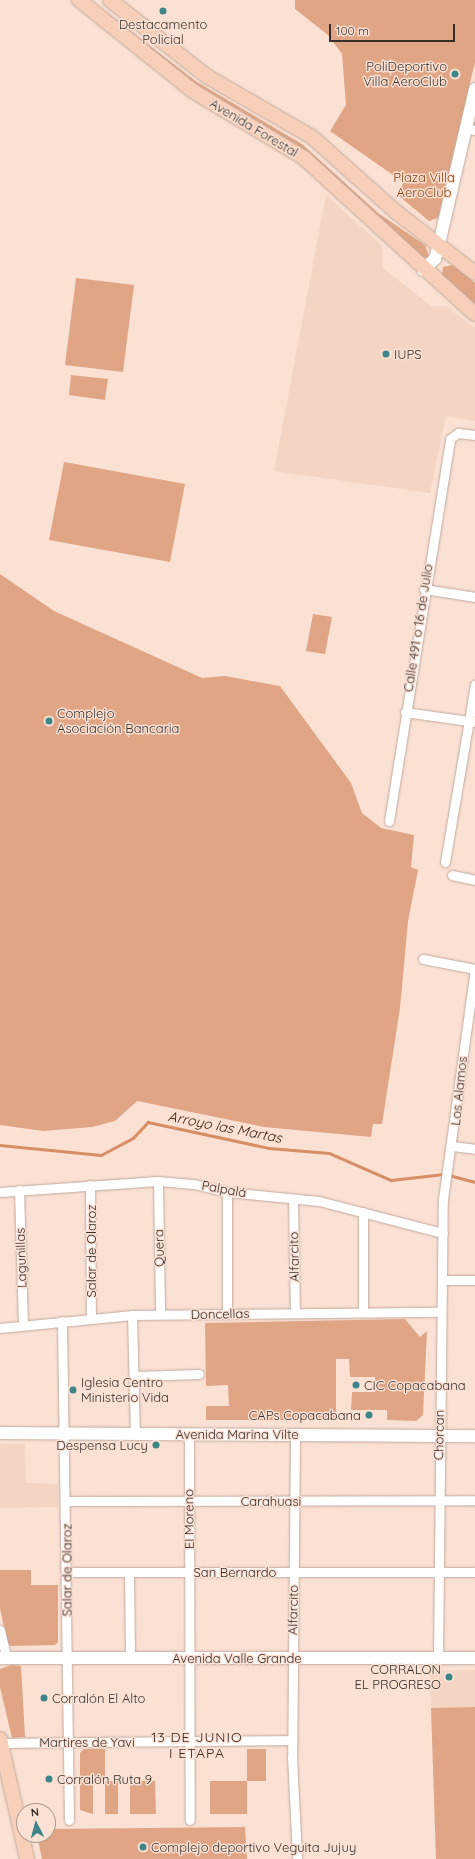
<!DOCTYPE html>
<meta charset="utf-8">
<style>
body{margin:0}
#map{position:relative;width:475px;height:1859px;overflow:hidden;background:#fae1d4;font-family:Quicksand,sans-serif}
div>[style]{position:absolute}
.built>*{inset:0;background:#f4d4c3}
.green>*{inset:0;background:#e0a584}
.stream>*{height:2.5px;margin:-1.25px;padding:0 1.25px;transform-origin:1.25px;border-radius:1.25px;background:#d78e64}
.roads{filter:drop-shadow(0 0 1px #c1a99c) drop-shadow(0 0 1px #c1a99c)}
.street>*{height:9px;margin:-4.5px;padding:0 4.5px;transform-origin:4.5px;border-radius:4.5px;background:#fff}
.secondary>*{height:12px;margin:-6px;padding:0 6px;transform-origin:6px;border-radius:6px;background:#fff}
.primary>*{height:14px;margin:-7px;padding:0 7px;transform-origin:7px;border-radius:7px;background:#f8cfb8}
.dots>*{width:11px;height:11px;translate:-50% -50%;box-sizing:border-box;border:2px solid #fae1d4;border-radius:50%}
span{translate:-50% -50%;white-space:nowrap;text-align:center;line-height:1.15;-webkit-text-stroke:3px #fae1d4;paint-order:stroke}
.poi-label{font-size:13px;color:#382f2a}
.right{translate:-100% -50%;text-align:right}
.left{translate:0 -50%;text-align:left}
.street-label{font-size:13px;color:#382f2a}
.park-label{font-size:13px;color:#803d0c}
.water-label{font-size:14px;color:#3f210f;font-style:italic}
.neighbourhood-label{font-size:14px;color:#3b281e;letter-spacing:1px}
.north{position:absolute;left:16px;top:1803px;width:40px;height:40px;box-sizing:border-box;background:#fae1d4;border:1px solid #ac9a90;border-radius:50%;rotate:354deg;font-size:11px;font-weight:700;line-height:16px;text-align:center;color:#382f2a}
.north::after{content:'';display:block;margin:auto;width:14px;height:18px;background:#3d8589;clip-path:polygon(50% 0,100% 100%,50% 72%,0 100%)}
.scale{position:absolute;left:329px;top:24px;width:126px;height:18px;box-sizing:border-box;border:2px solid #382f2a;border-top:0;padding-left:5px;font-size:12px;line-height:14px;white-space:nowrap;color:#382f2a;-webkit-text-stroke:3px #fae1d4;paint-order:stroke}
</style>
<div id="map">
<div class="built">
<i style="clip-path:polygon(326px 195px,382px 246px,383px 268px,431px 306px,446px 306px,475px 328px,475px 421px,446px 416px,430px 493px,274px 471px)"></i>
<i style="clip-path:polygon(0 1444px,25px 1444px,26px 1483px,58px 1484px,58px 1507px,0 1508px)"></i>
<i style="clip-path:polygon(475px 1670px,475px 1707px,431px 1708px,430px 1671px)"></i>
</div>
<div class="green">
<i style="clip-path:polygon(90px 0,197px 82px,302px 144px,378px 213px,425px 245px,429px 256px,423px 259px,388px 228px,200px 88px)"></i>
<i style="clip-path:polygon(295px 0,475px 0,475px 62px,438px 218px,429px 221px,399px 196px,403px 182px,330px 131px,346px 105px,342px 54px,328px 35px,295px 9px)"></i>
<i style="clip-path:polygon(453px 265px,475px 283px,475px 304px,442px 276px,443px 267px)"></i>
<i style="clip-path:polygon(76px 278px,134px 285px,123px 372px,65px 365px)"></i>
<i style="clip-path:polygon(71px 375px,108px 379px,105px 400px,69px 395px)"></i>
<i style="clip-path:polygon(64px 462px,185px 484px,170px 562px,49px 540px)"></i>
<i style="clip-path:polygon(0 574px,54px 611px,202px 678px,225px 676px,280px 686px,351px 783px,362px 813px,381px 828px,414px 835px,411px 867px,418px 870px,408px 921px,400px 1008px,382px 1124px,373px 1124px,371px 1137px,264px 1127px,137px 1101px,115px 1121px,92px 1127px,43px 1131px,0 1125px)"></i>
<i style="clip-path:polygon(313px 614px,332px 617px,325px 654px,306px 651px)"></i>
<i style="clip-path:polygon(405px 1319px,420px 1337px,427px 1331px,423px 1415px,416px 1421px,387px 1420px,387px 1410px,351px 1410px,352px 1392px,375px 1392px,375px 1377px,350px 1377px,349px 1359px,336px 1359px,336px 1420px,206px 1420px,206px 1406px,229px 1406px,228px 1385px,206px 1386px,205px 1323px)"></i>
<i style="clip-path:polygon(0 1570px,31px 1570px,31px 1585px,58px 1585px,58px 1642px,55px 1645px,11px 1646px,7px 1642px,0 1608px)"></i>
<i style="clip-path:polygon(11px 1665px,21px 1666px,25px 1737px,12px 1738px,0 1687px,0 1669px)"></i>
<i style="clip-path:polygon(475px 1707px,475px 1859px,436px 1859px,431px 1708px)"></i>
<i style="clip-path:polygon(84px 1749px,105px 1749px,105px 1781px,118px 1781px,118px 1814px,105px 1814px,105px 1781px,93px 1781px,93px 1814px,80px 1810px,80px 1753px)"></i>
<i style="clip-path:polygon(247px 1749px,266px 1749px,266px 1781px,247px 1781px,247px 1814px,210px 1814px,210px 1781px,247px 1781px)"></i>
<i style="clip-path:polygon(130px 1781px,155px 1781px,156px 1814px,130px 1814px)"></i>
<i style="clip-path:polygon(245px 1827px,247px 1859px,42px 1859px,37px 1835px,48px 1835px,48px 1829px)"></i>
</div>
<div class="stream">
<i style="left:0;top:1145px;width:101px;rotate:5.7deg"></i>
<i style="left:101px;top:1155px;width:36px;rotate:-28deg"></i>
<i style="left:133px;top:1138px;width:22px;rotate:-47deg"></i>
<i style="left:148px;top:1122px;width:124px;rotate:12.1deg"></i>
<i style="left:269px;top:1148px;width:60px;rotate:4.8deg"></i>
<i style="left:329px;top:1153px;width:68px;rotate:23.5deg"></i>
<i style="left:391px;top:1180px;width:53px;rotate:-6.5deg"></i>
<i style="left:449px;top:1175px;width:27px;rotate:15deg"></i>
</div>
<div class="roads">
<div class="street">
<i style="left:466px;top:128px;width:9px;rotate:13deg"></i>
<i style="left:424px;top:589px;width:52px;rotate:8.9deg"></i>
<i style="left:405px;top:712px;width:71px;rotate:8.1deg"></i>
<i style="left:389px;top:821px;width:387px;rotate:-80.9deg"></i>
<i style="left:450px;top:439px;width:10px;rotate:-37deg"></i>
<i style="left:458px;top:433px;width:17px;rotate:7deg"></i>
<i style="left:445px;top:862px;width:180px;rotate:-80.4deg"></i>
<i style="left:452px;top:875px;width:24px;rotate:12deg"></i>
<i style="left:423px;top:959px;width:53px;rotate:10.9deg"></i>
<i style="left:452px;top:1146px;width:23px;rotate:7deg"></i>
<i style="left:158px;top:1181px;width:133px;rotate:89.1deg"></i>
<i style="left:90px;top:1185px;width:133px;rotate:89.6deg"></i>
<i style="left:19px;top:1190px;width:135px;rotate:88.3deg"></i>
<i style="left:0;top:1192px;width:158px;rotate:-4deg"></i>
<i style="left:158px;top:1181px;width:36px;rotate:5deg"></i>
<i style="left:194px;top:1184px;width:34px;rotate:14deg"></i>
<i style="left:227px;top:1192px;width:92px;rotate:5.6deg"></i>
<i style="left:319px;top:1201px;width:128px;rotate:14.5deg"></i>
<i style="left:293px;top:1200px;width:113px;rotate:89deg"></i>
<i style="left:442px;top:1280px;width:33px"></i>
<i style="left:363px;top:1312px;width:100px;rotate:-90deg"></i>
<i style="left:227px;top:1313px;width:121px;rotate:-90deg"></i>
<i style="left:132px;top:1315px;width:119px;rotate:88.6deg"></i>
<i style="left:62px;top:1321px;width:499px;rotate:89.2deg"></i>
<i style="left:0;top:1328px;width:133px;rotate:-5.6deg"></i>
<i style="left:132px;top:1315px;width:309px;rotate:-0.6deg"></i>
<i style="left:134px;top:1376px;width:65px;rotate:-1.8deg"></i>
<i style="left:189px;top:1434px;width:386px;rotate:89.9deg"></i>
<i style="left:295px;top:1435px;width:322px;rotate:90.5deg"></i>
<i style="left:292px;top:1757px;width:100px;rotate:87.1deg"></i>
<i style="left:67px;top:1501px;width:408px;rotate:-0.1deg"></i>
<i style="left:67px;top:1572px;width:408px"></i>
<i style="left:129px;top:1572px;width:86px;rotate:89.3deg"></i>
<i style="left:0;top:1630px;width:28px;rotate:77deg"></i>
<i style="left:438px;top:1658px;width:459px;rotate:-89.4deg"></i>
<i style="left:443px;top:1199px;width:232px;rotate:-82.1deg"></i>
<i style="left:1px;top:1743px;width:291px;rotate:-0.6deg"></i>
</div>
<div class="secondary">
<i style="left:423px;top:270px;width:16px;rotate:-43deg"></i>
<i style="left:435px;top:259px;width:16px;rotate:-75deg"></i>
<i style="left:439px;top:244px;width:159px;rotate:-76.9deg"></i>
<i style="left:0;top:1433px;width:475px;rotate:0.4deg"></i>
<i style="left:0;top:1658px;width:475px"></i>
</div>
<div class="primary">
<i style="left:79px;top:0;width:146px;rotate:38.6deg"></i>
<i style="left:193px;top:91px;width:130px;rotate:31.1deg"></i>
<i style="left:304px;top:158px;width:231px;rotate:42.4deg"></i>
<i style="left:110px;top:0;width:125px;rotate:38.2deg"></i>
<i style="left:208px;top:77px;width:120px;rotate:30deg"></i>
<i style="left:312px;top:137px;width:111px;rotate:41.7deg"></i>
<i style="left:395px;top:211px;width:101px;rotate:37.8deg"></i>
<i style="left:0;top:1739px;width:123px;rotate:77.3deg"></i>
</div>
</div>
<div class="dots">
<i style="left:163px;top:11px;background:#3d8589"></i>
<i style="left:455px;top:74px;background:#3d8589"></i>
<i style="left:386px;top:354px;background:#3d8589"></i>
<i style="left:49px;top:721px;background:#3d8589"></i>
<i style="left:356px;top:1385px;background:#3d8589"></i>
<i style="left:73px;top:1390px;background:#3d8589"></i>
<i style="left:369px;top:1415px;background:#3d8589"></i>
<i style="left:156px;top:1445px;background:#3d8589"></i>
<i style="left:449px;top:1677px;background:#3d8589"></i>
<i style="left:44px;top:1698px;background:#3d8589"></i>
<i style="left:49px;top:1779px;background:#3d8589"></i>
<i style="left:143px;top:1847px;background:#3d8589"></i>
</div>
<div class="poi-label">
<span style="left:163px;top:32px">Destacamento<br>Policial</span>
<span class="right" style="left:447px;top:74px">PoliDeportivo<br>Villa AeroClub</span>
<span class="left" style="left:394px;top:354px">IUPS</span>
<span class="left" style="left:57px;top:721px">Complejo<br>Asociación Bancaria</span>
<span class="left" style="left:81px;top:1390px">Iglesia Centro<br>Ministerio Vida</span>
<span class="left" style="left:364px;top:1385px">CIC Copacabana</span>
<span class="right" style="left:361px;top:1415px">CAPs Copacabana</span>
<span class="right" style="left:148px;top:1445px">Despensa Lucy</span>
<span class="right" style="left:441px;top:1677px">CORRALON<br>EL PROGRESO</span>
<span class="left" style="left:52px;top:1698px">Corralón El Alto</span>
<span class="left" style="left:57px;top:1779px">Corralón Ruta 9</span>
<span class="left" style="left:151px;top:1847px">Complejo deportivo Veguita Jujuy</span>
</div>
<div class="street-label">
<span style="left:254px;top:128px;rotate:31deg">Avenida Forestal</span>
<span style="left:418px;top:628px;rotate:-81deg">Calle 491 o 16 de Julio</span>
<span style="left:459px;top:1091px;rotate:-84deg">Los Alamos</span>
<span style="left:224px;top:1189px;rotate:10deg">Palpalá</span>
<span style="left:159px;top:1248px;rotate:-91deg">Quera</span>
<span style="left:91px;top:1251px;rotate:-90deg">Salar de Olaroz</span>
<span style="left:294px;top:1257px;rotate:-91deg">Alfarcito</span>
<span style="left:21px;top:1258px;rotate:-92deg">Lagunillas</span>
<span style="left:220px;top:1314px;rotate:-1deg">Doncellas</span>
<span style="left:237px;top:1434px">Avenida Marina Vilte</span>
<span style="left:439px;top:1435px;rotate:-89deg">Chorcan</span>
<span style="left:271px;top:1501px">Carahuasi</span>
<span style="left:189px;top:1519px;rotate:-91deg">El Moreno</span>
<span style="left:67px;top:1570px;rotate:-90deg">Salar de Olaroz</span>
<span style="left:235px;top:1572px">San Bernardo</span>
<span style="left:293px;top:1610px;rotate:-89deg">Alfarcito</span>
<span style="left:237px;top:1658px">Avenida Valle Grande</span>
<span style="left:87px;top:1742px">Martires de Yavi</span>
</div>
<div class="park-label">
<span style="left:424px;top:185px">Plaza Villa<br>AeroClub</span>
</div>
<div class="water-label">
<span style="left:225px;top:1127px;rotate:11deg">Arroyo las Martas</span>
</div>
<div class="neighbourhood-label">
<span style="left:197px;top:1745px">13 DE JUNIO<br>I ETAPA</span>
</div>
<div class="north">N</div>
<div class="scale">100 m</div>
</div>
